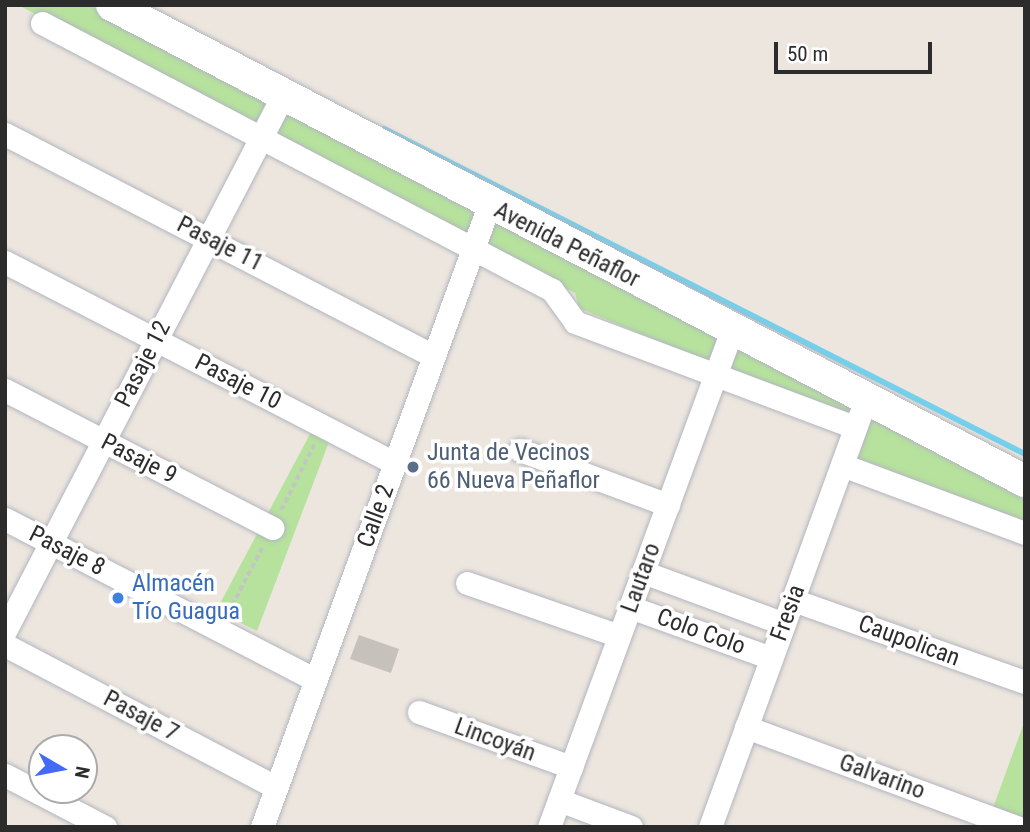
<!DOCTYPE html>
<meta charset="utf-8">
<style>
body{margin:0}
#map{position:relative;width:1030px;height:832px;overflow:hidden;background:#ede6df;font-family:"Roboto Condensed",sans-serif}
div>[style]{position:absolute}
.green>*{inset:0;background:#b6e29d}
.stream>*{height:6px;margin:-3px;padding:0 3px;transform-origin:3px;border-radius:3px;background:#74d0ec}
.building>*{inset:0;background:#c6c1ba}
.path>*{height:3.5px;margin-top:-1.75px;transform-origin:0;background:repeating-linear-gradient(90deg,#c4c4c4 0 5px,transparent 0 8.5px)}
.roads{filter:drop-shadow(0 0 2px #b2b5bf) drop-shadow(0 0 2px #b2b5bf)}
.street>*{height:23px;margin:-11.5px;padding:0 11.5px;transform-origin:11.5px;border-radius:11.5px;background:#fff}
.secondary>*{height:32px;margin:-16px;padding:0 16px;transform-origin:16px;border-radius:16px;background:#fff}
.dots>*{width:19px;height:19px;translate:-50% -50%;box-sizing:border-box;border:4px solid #fff;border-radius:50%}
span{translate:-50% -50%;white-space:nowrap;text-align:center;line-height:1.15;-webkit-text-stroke:7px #fff;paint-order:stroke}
.street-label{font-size:24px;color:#2c2c2c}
.service-label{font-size:24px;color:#4e5e75}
.left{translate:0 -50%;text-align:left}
.shop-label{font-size:24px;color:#366cbe}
.frame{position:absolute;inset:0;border:7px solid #2c2c2c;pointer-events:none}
.north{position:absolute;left:28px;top:734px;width:70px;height:70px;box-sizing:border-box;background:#fff;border:2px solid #ababab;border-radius:50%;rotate:100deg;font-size:19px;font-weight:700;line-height:28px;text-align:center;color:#2c2c2c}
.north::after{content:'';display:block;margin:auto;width:24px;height:32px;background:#436af6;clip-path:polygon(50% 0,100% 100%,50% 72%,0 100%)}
.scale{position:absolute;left:774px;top:42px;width:158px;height:32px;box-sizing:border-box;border:4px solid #2c2c2c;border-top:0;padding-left:9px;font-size:21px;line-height:24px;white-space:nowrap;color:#2c2c2c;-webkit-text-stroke:5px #fff;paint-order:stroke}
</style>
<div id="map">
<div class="green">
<i style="clip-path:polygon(18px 5px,89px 5px,1025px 500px,1025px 522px,858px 458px,868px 429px,579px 308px,575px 293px)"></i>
<i style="clip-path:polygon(311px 432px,329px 442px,257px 631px,216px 611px)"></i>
<i style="clip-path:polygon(1025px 720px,1025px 815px,1020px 827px,986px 827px)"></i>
</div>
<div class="stream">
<i style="left:384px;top:129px;width:719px;rotate:26.89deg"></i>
</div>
<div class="building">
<i style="clip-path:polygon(359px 635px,399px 649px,391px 673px,350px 659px)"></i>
</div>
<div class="path">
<i style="left:281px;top:510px;width:73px;rotate:-63.1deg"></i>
<i style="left:228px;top:613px;width:73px;rotate:-62.4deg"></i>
</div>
<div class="roads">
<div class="street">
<i style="left:42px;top:23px;width:576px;rotate:27.63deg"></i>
<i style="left:552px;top:290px;width:39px;rotate:54deg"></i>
<i style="left:575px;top:322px;width:299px;rotate:20.6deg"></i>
<i style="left:5px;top:134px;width:483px;rotate:27.4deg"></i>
<i style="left:5px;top:262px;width:439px;rotate:27.3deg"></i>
<i style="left:5px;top:390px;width:301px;rotate:27.3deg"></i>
<i style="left:520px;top:450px;width:158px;rotate:20.4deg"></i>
<i style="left:842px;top:465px;width:195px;rotate:20.4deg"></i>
<i style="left:5px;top:519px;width:350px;rotate:27.4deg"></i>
<i style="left:643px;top:572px;width:150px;rotate:20.2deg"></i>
<i style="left:467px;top:583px;width:161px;rotate:19.2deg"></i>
<i style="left:793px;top:600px;width:246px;rotate:19.5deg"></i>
<i style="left:630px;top:607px;width:150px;rotate:19.9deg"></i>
<i style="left:5px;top:631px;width:602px;rotate:-62.58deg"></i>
<i style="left:5px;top:645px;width:306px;rotate:27.7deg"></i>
<i style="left:419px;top:712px;width:162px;rotate:19.9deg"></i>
<i style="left:746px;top:727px;width:289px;rotate:20.3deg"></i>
<i style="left:5px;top:775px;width:113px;rotate:27.5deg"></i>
<i style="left:559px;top:800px;width:77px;rotate:20.6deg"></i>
<i style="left:262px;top:827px;width:662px;rotate:-69.95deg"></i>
<i style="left:549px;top:827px;width:530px;rotate:-69.79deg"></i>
<i style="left:710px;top:827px;width:438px;rotate:-70deg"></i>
</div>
<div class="secondary">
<i style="left:112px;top:5px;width:1030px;rotate:27.54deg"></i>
</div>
</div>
<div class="dots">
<i style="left:413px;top:467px;background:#5c6f8a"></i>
<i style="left:118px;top:598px;background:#3f7fe0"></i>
</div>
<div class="street-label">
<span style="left:220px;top:244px;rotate:27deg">Pasaje 11</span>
<span style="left:567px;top:245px;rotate:27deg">Avenida Peñaflor</span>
<span style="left:143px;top:364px;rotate:-63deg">Pasaje 12</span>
<span style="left:238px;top:382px;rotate:27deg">Pasaje 10</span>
<span style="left:139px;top:459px;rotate:27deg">Pasaje 9</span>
<span style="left:376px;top:516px;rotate:-70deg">Calle 2</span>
<span style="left:67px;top:551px;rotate:27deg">Pasaje 8</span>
<span style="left:641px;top:578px;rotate:-70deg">Lautaro</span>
<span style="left:788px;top:613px;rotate:-70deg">Fresia</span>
<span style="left:701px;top:632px;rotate:20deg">Colo Colo</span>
<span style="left:909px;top:641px;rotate:20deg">Caupolican</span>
<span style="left:141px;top:716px;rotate:28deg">Pasaje 7</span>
<span style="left:495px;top:740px;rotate:20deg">Lincoyán</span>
<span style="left:882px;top:777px;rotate:20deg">Galvarino</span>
</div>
<div class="service-label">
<span class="left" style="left:427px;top:467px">Junta de Vecinos<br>66 Nueva Peñaflor</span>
</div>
<div class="shop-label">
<span class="left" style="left:132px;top:598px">Almacén<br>Tío Guagua</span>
</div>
<div class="frame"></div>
<div class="north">N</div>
<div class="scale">50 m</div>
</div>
